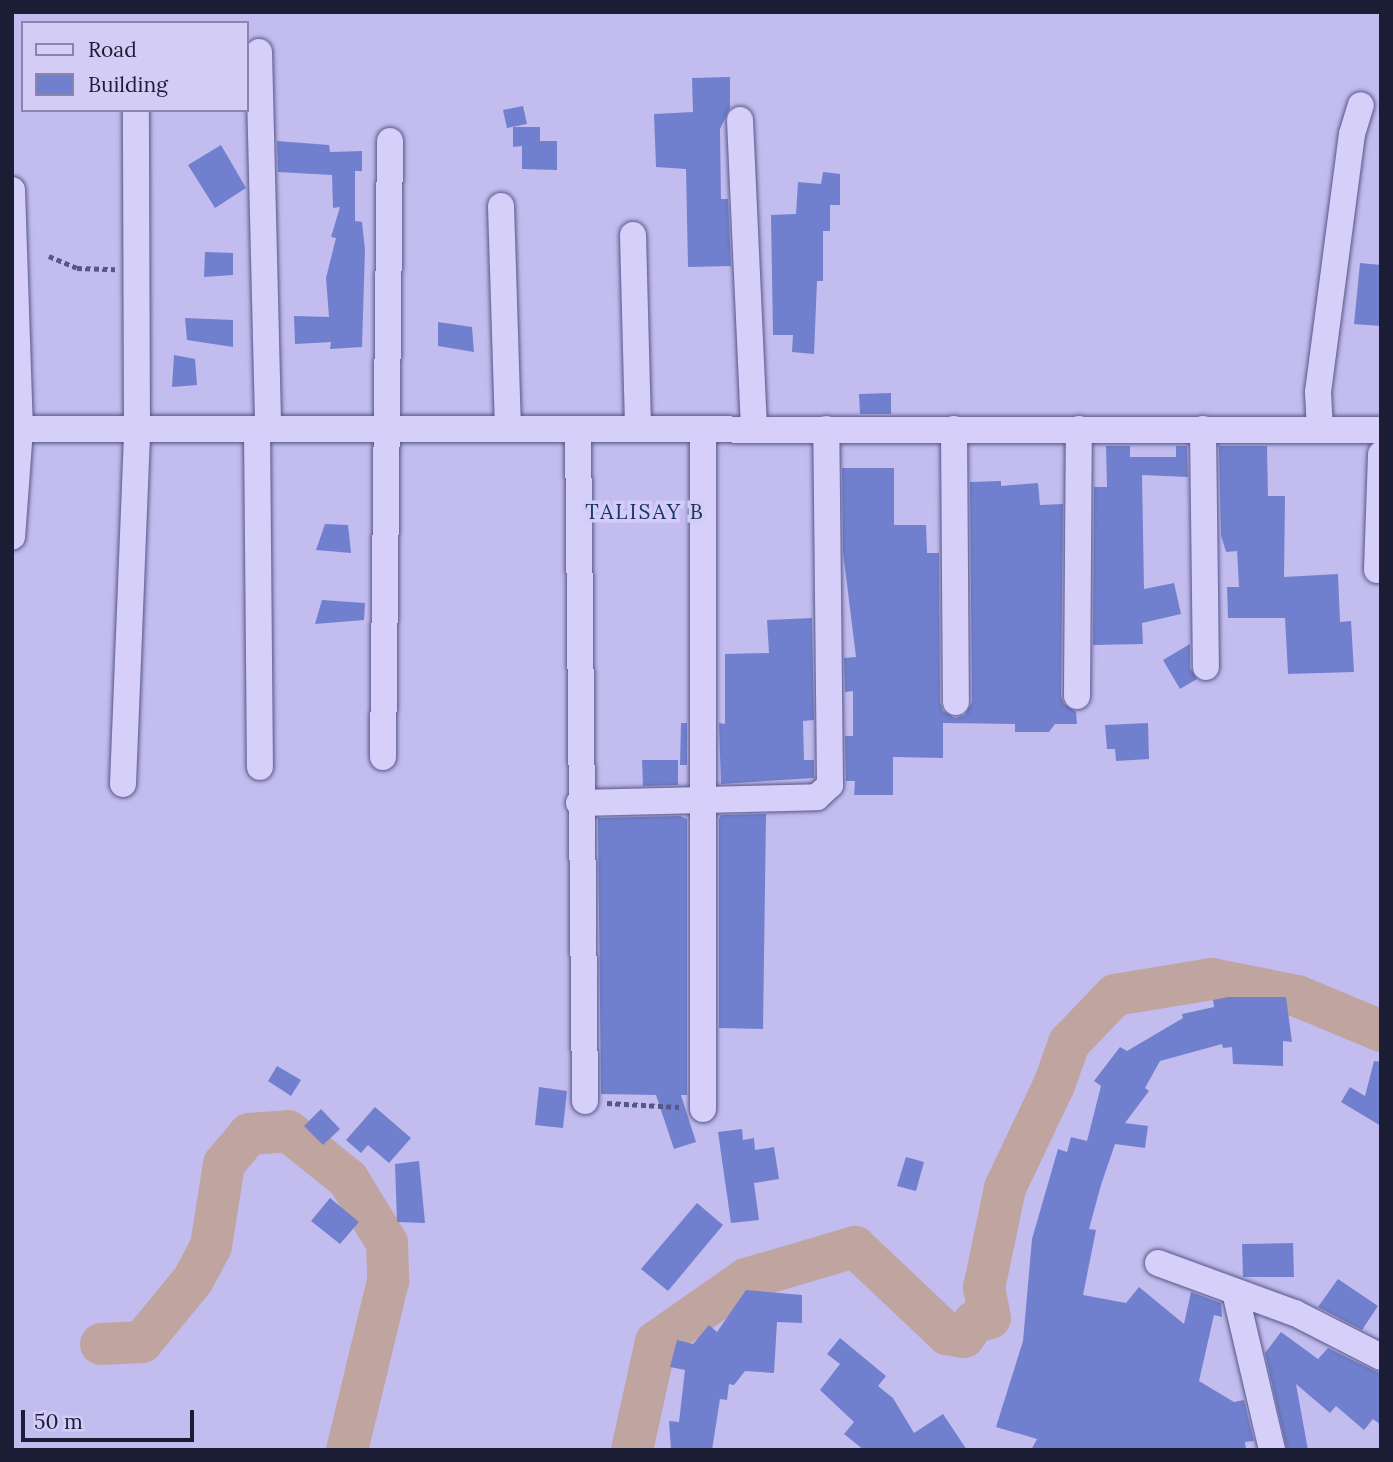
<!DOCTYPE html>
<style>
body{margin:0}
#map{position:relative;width:1393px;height:1462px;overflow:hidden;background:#c3bcef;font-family:Lora,serif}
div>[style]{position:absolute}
.river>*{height:42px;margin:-21px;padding:0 21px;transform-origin:21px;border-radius:21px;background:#c0a4a0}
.building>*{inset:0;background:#7180ce}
.path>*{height:4.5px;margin-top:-2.25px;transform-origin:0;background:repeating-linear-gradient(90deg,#555887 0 5px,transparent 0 8.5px)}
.roads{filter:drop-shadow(0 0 2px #555887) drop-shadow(0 0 2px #555887)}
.minor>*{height:26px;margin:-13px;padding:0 13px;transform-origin:13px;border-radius:13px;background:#d5cffa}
span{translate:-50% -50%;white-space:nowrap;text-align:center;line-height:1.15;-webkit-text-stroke:7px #d2ccf6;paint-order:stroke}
.neighbourhood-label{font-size:21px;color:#193463;letter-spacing:2px}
.frame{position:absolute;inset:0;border:14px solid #1b1d35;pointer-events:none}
.legend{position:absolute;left:21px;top:21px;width:228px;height:91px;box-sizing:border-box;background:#d2ccf6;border:2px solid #8986a9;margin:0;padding:9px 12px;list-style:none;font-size:21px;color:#1b1d35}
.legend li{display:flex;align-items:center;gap:14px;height:35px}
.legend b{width:35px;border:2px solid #8986a9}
.scale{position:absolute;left:21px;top:1410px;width:173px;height:32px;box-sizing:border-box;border:4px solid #1b1d35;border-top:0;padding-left:9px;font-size:21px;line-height:24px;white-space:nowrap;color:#1b1d35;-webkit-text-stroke:5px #d2ccf6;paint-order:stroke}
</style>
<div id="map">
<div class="river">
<i style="left:101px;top:1344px;width:41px;rotate:-2.8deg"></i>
<i style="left:142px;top:1342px;width:80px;rotate:-50.6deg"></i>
<i style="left:193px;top:1280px;width:38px;rotate:-62deg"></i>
<i style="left:211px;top:1246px;width:83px;rotate:-81deg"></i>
<i style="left:224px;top:1164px;width:39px;rotate:-50deg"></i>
<i style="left:249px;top:1134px;width:39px;rotate:-4deg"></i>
<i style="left:288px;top:1131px;width:77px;rotate:38.7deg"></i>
<i style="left:348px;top:1179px;width:75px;rotate:58.6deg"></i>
<i style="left:387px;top:1243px;width:38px;rotate:88deg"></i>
<i style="left:388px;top:1281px;width:174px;rotate:103.6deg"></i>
<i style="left:632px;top:1450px;width:111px;rotate:-77.5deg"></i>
<i style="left:656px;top:1342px;width:110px;rotate:-35deg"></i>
<i style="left:746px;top:1279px;width:114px;rotate:-16.4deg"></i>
<i style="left:855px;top:1247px;width:127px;rotate:43.4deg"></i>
<i style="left:947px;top:1334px;width:17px;rotate:10deg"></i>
<i style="left:964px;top:1337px;width:18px;rotate:-56deg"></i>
<i style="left:974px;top:1322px;width:16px;rotate:-14deg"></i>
<i style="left:990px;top:1318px;width:31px;rotate:-101deg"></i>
<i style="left:984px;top:1288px;width:102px;rotate:-78.1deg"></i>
<i style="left:1005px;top:1188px;width:114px;rotate:-64.6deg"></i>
<i style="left:1054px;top:1085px;width:45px;rotate:-70.3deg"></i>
<i style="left:1069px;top:1043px;width:66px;rotate:-46.2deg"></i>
<i style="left:1115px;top:995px;width:98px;rotate:-9.4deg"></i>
<i style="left:1212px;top:979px;width:87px;rotate:11.3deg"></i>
<i style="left:1297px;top:996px;width:91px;rotate:22.6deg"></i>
</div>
<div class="building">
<i style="clip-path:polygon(730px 77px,730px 108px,720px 129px,721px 199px,728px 199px,731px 266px,688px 267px,686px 169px,656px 167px,654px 114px,693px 112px,692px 78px)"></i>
<i style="clip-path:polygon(523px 106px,527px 124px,507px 128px,503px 110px)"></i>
<i style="clip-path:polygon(513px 127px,540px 127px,540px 141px,557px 141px,557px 170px,522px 169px,522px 146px,513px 147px)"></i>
<i style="clip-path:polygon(277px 141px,329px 145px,330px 152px,362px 151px,362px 171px,355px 171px,355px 221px,362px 222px,365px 250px,362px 347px,330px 349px,331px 342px,295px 344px,294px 316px,329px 317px,326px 278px,336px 238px,331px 237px,340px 207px,333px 208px,332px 175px,278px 172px)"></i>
<i style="clip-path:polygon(221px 145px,246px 188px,215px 208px,188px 165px)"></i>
<i style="clip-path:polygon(823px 172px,840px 174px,840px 205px,830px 205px,830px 231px,823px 231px,823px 281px,817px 281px,814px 354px,792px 352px,793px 335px,773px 335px,771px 215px,796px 214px,798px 182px,821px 184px)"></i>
<i style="clip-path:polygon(205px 252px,233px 253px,233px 275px,204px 277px)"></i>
<i style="clip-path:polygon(1360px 263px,1381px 265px,1381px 326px,1354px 324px)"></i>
<i style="clip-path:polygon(185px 318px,233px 320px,233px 347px,187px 340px)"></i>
<i style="clip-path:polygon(438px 322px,472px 327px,474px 352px,438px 346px)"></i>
<i style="clip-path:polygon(174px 355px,195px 359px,197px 385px,172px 387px)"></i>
<i style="clip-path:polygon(891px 393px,891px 414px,860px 414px,859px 394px)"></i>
<i style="clip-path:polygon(1106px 446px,1130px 446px,1130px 457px,1176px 457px,1176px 446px,1187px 446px,1188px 477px,1142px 475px,1144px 589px,1174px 583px,1181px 614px,1142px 623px,1143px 644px,1093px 645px,1094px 487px,1107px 487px)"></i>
<i style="clip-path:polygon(1219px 446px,1267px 446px,1268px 496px,1285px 496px,1284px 577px,1338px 574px,1340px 622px,1351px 621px,1354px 672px,1288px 674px,1285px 618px,1228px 618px,1227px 587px,1239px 587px,1237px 551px,1226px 552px,1221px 535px)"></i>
<i style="clip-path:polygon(842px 468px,894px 468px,894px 525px,926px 525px,927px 553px,939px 553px,940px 702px,943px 711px,955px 718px,965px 715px,972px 702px,970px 482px,1001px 481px,1001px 486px,1038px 483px,1040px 505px,1063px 504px,1061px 696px,1064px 704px,1076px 712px,1077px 724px,1055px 724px,1049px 732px,1015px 732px,1015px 724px,943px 723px,943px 758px,893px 757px,893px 795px,854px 795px,855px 781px,846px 781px,845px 736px,853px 736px,853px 691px,845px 692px,844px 658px,856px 657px,843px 552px)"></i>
<i style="clip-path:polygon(325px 524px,348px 525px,351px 553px,316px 550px)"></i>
<i style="clip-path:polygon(322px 600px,365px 603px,364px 620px,315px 624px)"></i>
<i style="clip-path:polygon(812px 618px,814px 720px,803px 721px,804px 760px,814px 760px,814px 778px,721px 784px,719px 723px,725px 724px,725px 654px,769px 653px,767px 620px)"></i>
<i style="clip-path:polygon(1190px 644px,1190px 668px,1197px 679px,1180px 689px,1163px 660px)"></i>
<i style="clip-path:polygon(681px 723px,687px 723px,687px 765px,680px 765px)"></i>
<i style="clip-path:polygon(1148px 723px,1149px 759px,1116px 761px,1115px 749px,1107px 749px,1105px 725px)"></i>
<i style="clip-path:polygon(642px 760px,678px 760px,678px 785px,643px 786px)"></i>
<i style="clip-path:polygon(766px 814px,763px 1029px,719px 1028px,719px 819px,721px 815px)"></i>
<i style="clip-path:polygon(680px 816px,687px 819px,687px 1095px,681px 1095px,696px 1142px,674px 1149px,656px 1095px,601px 1094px,598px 818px)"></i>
<i style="clip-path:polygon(1228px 997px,1286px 997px,1292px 1042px,1283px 1041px,1283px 1066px,1233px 1064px,1232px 1047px,1223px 1048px,1222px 1044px,1160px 1061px,1145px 1088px,1149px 1091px,1125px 1123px,1148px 1126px,1145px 1148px,1115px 1144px,1101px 1185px,1089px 1229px,1096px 1230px,1083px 1295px,1126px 1303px,1139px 1287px,1184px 1324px,1191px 1292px,1221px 1303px,1222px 1317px,1214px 1315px,1199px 1381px,1234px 1402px,1244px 1400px,1254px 1441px,1245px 1442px,1246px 1450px,1031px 1450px,1037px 1439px,996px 1427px,1023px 1341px,1032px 1239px,1058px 1149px,1067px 1152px,1071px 1137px,1087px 1141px,1101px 1086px,1094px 1081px,1120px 1047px,1127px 1051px,1183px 1018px,1182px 1014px,1214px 1007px,1213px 1000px)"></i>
<i style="clip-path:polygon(1374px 1061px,1381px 1062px,1381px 1126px,1341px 1102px,1350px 1087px,1365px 1096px)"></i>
<i style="clip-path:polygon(277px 1066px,301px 1080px,291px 1096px,268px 1081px)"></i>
<i style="clip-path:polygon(539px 1087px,567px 1091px,563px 1128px,535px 1125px)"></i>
<i style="clip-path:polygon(375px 1107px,411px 1138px,389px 1163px,368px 1145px,361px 1153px,346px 1140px)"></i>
<i style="clip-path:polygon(321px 1109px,340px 1129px,323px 1145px,304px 1126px)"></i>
<i style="clip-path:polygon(742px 1129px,743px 1140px,754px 1138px,755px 1150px,774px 1147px,779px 1179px,754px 1183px,759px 1220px,731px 1223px,718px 1132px)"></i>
<i style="clip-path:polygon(906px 1157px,924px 1162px,916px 1191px,897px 1186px)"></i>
<i style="clip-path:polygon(419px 1161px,425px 1223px,397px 1222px,395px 1164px)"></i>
<i style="clip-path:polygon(330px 1198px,359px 1222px,340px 1244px,311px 1221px)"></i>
<i style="clip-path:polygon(697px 1203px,723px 1225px,668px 1291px,641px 1269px)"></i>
<i style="clip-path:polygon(1293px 1243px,1294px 1277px,1243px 1277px,1242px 1244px)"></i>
<i style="clip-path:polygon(1338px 1279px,1378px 1306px,1362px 1330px,1318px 1307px)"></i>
<i style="clip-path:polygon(746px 1290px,802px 1295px,802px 1323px,777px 1322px,774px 1373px,745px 1371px,734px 1385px,729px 1384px,727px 1400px,720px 1399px,712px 1450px,671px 1450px,669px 1421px,679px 1422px,685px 1370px,670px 1367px,677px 1340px,693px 1344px,709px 1325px,717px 1332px)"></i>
<i style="clip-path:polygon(1281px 1332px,1318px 1359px,1328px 1348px,1381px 1374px,1381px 1425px,1373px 1419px,1364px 1430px,1336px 1406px,1330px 1413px,1296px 1384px,1308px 1450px,1287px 1450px,1265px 1353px)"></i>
<i style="clip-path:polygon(840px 1338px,886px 1376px,878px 1386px,893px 1398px,914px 1433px,943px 1414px,967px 1450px,864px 1450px,844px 1434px,854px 1422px,820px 1390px,840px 1364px,827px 1354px)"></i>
</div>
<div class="path">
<i style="left:49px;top:256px;width:30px;rotate:23deg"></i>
<i style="left:77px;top:268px;width:38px;rotate:2deg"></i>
<i style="left:607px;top:1103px;width:72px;rotate:3.2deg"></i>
</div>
<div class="roads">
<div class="minor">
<i style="left:259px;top:52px;width:377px;rotate:88.6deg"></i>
<i style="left:740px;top:120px;width:309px;rotate:87.4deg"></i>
<i style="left:12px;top:190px;width:239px;rotate:88.1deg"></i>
<i style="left:20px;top:429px;width:108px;rotate:94.2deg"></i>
<i style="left:501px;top:206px;width:223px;rotate:88.2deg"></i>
<i style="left:633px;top:235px;width:194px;rotate:88.5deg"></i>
<i style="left:12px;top:429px;width:1369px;rotate:0.04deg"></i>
<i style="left:257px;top:429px;width:338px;rotate:89.5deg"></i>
<i style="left:578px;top:429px;width:672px;rotate:89.4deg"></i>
<i style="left:703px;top:429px;width:680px;rotate:90deg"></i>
<i style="left:954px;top:429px;width:273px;rotate:89.6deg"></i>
<i style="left:1203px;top:429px;width:238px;rotate:89.3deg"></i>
<i style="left:1320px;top:430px;width:38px;rotate:-93deg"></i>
<i style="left:1318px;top:392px;width:260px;rotate:-82.5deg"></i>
<i style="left:1352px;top:134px;width:30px;rotate:-73deg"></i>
<i style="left:1377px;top:570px;width:116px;rotate:-88deg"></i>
<i style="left:1077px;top:696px;width:267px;rotate:-89.6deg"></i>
<i style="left:383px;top:757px;width:616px;rotate:-89.35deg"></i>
<i style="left:123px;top:784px;width:355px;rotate:-87.7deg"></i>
<i style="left:137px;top:429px;width:319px;rotate:-90.2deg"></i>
<i style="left:579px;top:803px;width:238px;rotate:-1.4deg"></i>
<i style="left:817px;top:797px;width:18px;rotate:-43deg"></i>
<i style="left:830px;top:785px;width:356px;rotate:-90.6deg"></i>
<i style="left:1158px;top:1263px;width:146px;rotate:20.1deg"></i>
<i style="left:1295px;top:1313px;width:97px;rotate:27.1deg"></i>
<i style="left:1235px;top:1292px;width:162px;rotate:76.8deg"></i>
</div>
</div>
<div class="neighbourhood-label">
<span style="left:645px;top:512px">TALISAY B</span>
</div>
<div class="frame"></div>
<ul class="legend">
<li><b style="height:9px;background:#d5cffa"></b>Road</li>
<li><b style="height:19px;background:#7180ce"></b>Building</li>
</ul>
<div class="scale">50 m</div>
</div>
